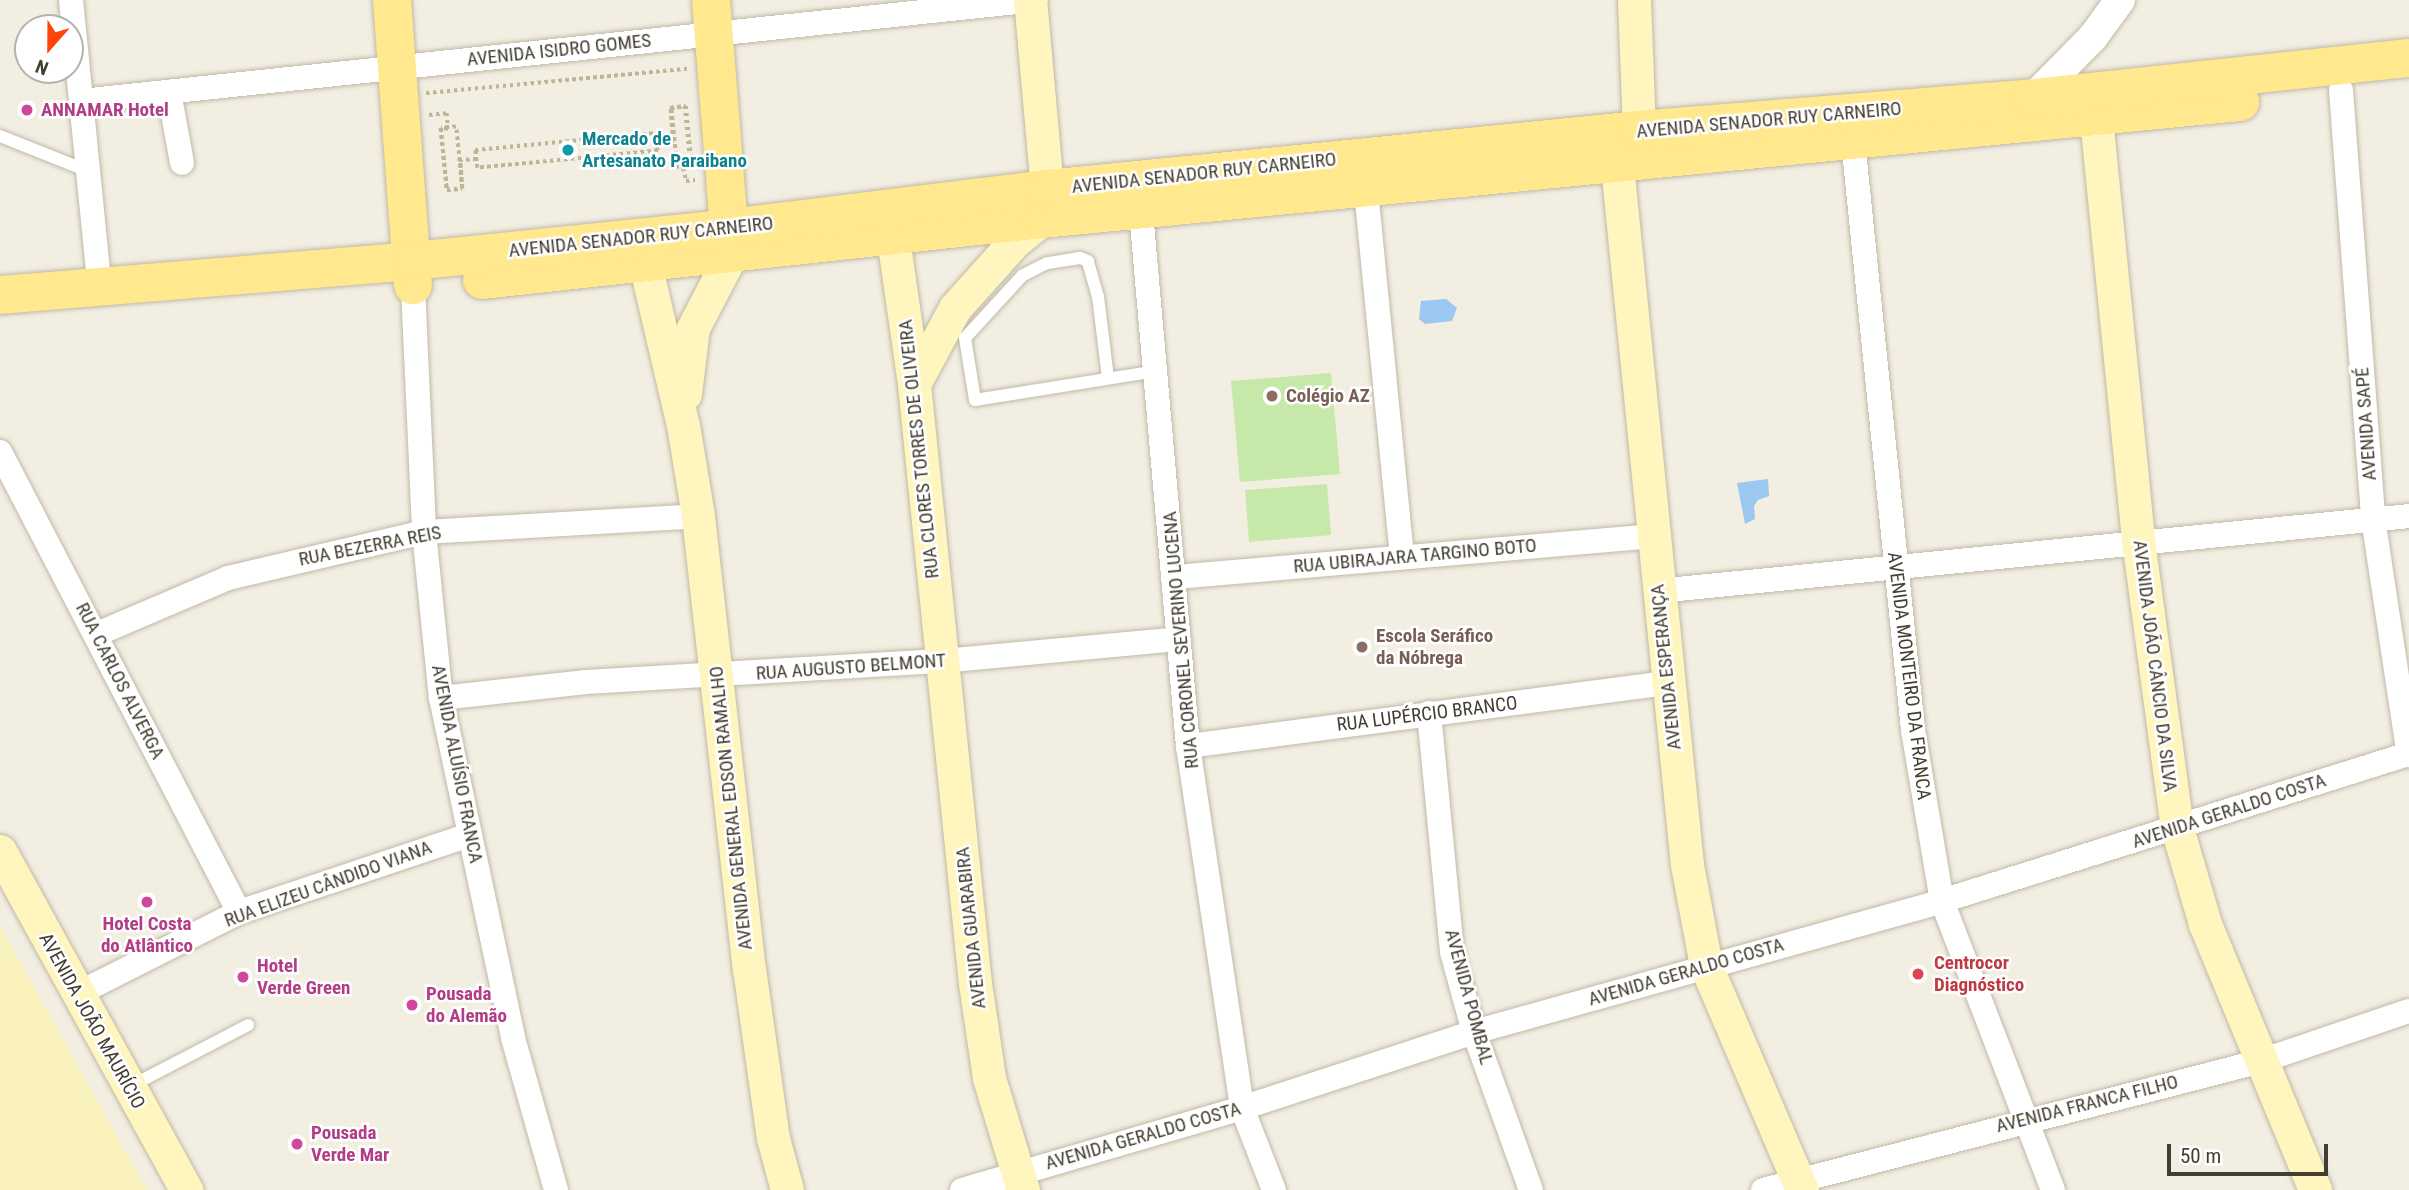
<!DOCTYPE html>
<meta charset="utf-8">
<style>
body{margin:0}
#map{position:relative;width:2409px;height:1190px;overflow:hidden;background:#f2eee2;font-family:"Roboto Condensed",sans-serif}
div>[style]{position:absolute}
.green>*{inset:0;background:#c6e8a9}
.sand>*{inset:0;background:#f8f1bb}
.water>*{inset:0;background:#9bc7f1}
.path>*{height:3.5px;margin-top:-1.75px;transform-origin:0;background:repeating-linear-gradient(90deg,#bfb495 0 3.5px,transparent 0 7px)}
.roads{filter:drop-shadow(0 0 2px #c0b9a7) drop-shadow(0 0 2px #c0b9a7)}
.service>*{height:12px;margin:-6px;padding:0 6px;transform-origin:6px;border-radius:6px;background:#fff}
.minor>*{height:24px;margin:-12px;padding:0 12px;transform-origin:12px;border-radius:12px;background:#fff}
.tertiary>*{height:30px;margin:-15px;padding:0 15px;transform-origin:15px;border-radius:15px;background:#fff}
.secondary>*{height:33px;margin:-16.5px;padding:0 16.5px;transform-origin:16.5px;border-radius:16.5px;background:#fff5be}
.primary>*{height:38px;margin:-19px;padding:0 19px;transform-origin:19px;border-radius:19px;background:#ffe88d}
.path-bridge>*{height:3.5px;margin-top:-1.75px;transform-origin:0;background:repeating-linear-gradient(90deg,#bfb495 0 3.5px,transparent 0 7px)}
.dots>*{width:19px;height:19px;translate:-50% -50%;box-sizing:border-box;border:4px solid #fff;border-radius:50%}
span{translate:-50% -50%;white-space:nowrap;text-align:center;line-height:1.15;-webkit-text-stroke:5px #fff;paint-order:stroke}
.street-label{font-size:19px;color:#433e32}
.hotel-label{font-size:19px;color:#b23c85;font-weight:700}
.left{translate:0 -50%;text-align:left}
.culture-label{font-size:19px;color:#0d838f;font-weight:700}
.education-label{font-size:19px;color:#785e54;font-weight:700}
.health-label{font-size:19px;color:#be3a42;font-weight:700}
.north{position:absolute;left:14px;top:14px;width:70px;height:70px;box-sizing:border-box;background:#fff;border:2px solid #b4b2ad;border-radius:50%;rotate:201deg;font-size:19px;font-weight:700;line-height:28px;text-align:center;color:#433e32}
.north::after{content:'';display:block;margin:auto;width:24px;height:32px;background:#ff440b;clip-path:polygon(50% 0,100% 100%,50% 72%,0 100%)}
.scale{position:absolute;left:2167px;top:1144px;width:161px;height:32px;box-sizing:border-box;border:4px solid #433e32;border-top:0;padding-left:9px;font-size:21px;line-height:24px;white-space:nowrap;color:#433e32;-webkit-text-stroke:5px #fff;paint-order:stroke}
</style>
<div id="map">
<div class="green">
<i style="clip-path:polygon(1331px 373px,1340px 474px,1240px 482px,1231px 381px)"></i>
<i style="clip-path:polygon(1327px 484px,1331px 535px,1249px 542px,1245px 490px)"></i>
</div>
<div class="sand">
<i style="clip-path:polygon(0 926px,147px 1190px,0 1190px)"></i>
</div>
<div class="water">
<i style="clip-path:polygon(1446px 299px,1457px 308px,1452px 321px,1425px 324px,1419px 319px,1421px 301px)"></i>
<i style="clip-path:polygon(1768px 479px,1769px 496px,1758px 500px,1754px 506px,1755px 519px,1745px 524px,1737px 483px)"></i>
</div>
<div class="path">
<i style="left:426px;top:93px;width:262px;rotate:-5.3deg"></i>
<i style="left:429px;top:115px;width:18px;rotate:-6deg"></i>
<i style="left:447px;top:113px;width:16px;rotate:86deg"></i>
<i style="left:448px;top:129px;width:7px;rotate:180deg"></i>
<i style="left:441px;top:129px;width:61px;rotate:84.4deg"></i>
<i style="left:447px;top:190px;width:15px;rotate:-4deg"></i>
<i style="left:462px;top:189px;width:62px;rotate:-95.5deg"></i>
<i style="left:656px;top:133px;width:18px;rotate:84deg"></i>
<i style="left:658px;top:151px;width:182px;rotate:174.6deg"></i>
<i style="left:477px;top:168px;width:18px;rotate:-96deg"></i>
<i style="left:475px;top:150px;width:182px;rotate:-5.4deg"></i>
<i style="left:657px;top:142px;width:17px;rotate:-3deg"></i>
<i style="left:459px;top:160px;width:17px;rotate:-3deg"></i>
<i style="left:677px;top:169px;width:61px;rotate:-95.6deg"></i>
<i style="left:671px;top:108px;width:15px;rotate:-8deg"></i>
<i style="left:686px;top:106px;width:61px;rotate:84.4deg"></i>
<i style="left:692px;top:167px;width:8px;rotate:173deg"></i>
<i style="left:684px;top:168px;width:13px;rotate:81deg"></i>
<i style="left:686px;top:181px;width:9px;rotate:-6deg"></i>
</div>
<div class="roads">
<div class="service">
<i style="left:0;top:136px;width:95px;rotate:21.7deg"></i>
<i style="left:1108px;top:378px;width:82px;rotate:-97deg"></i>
<i style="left:1098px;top:297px;width:37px;rotate:-106deg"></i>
<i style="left:1088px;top:261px;width:9px;rotate:-159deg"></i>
<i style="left:1080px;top:258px;width:33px;rotate:171deg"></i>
<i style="left:1047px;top:263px;width:28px;rotate:153deg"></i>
<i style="left:1022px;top:276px;width:84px;rotate:132.6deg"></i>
<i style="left:965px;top:338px;width:63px;rotate:80.8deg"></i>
<i style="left:975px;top:400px;width:183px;rotate:-9.1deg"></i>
<i style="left:131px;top:1086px;width:132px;rotate:-27.5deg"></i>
</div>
<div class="minor">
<i style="left:71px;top:0;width:289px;rotate:84.3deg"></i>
<i style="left:2341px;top:90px;width:429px;rotate:85.7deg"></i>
<i style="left:2373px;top:518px;width:240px;rotate:81.4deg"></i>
<i style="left:169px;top:92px;width:72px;rotate:79.6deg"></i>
<i style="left:81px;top:101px;width:960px;rotate:-6.04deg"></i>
<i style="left:1853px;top:141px;width:592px;rotate:84.18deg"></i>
<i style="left:1913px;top:730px;width:173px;rotate:80.4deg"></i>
<i style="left:1942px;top:901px;width:310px;rotate:69deg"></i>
<i style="left:1366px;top:190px;width:369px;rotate:84.4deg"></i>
<i style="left:1141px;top:212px;width:536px;rotate:84.97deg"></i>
<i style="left:1188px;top:746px;width:366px;rotate:81.5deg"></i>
<i style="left:1242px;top:1108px;width:88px;rotate:68.7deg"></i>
<i style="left:413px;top:287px;width:245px;rotate:87.4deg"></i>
<i style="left:424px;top:532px;width:167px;rotate:84.2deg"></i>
<i style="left:441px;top:698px;width:348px;rotate:78deg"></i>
<i style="left:513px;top:1038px;width:158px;rotate:74.2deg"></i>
<i style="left:0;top:452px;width:518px;rotate:62.55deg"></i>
<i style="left:1176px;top:577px;width:480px;rotate:-4.9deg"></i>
<i style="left:1658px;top:591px;width:755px;rotate:-5.7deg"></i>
<i style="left:97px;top:634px;width:142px;rotate:-23.1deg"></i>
<i style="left:228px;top:578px;width:201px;rotate:-13.2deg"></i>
<i style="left:424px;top:532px;width:274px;rotate:-3.3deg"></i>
<i style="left:441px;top:698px;width:146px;rotate:-6.3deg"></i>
<i style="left:586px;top:682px;width:357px;rotate:-3.4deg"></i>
<i style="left:942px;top:661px;width:236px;rotate:-5.3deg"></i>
<i style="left:1429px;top:713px;width:240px;rotate:84.5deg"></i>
<i style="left:1452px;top:952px;width:83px;rotate:74.6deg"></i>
<i style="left:1474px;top:1032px;width:168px;rotate:70.2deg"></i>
<i style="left:1188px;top:746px;width:482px;rotate:-7.5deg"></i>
<i style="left:77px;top:994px;width:182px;rotate:-26.8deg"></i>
<i style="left:239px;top:912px;width:243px;rotate:-18.5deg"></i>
<i style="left:962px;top:1190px;width:292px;rotate:-16.3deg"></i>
<i style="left:1242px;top:1108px;width:244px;rotate:-18.1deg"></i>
<i style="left:1474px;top:1032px;width:486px;rotate:-15.6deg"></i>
<i style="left:1942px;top:901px;width:490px;rotate:-17.5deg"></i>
<i style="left:1763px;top:1190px;width:514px;rotate:-14.52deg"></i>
<i style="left:2261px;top:1061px;width:156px;rotate:-18.7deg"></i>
</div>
<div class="tertiary">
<i style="left:2033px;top:98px;width:86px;rotate:-45.5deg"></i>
<i style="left:2093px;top:37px;width:46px;rotate:-53.9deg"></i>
</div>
<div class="secondary">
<i style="left:1634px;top:0;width:130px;rotate:87.8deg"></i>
<i style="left:1639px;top:130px;width:41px;rotate:122.2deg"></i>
<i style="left:1617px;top:165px;width:703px;rotate:84.29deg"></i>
<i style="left:1687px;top:865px;width:103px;rotate:79.3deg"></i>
<i style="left:1706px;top:966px;width:244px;rotate:66.8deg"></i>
<i style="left:2096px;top:118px;width:424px;rotate:84.3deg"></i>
<i style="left:2138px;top:540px;width:291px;rotate:82.3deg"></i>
<i style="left:2177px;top:828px;width:100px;rotate:73.7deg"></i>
<i style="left:2205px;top:924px;width:288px;rotate:67.5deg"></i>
<i style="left:639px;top:238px;width:192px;rotate:76.8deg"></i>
<i style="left:683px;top:425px;width:92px;rotate:80.6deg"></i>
<i style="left:698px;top:516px;width:455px;rotate:83.6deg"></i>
<i style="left:749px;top:968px;width:172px;rotate:82deg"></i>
<i style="left:773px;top:1138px;width:54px;rotate:74.9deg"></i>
<i style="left:893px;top:238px;width:148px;rotate:81.8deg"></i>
<i style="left:914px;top:384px;width:602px;rotate:84.19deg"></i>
<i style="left:975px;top:983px;width:96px;rotate:81.6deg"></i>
<i style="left:989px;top:1078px;width:117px;rotate:73.1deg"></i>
<i style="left:914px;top:384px;width:86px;rotate:-61.7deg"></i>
<i style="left:955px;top:308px;width:89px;rotate:-48.2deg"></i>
<i style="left:1014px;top:242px;width:36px;rotate:-39deg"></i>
<i style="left:1042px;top:219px;width:30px;rotate:-81deg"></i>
<i style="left:1047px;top:189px;width:190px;rotate:-95.1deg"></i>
<i style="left:685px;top:394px;width:66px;rotate:-83.1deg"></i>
<i style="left:693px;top:328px;width:82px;rotate:-62.5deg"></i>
<i style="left:0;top:851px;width:387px;rotate:61.2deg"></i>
</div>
<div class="primary">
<i style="left:392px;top:0;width:286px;rotate:85.8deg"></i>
<i style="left:711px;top:0;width:254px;rotate:85.5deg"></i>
<i style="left:482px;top:280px;width:563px;rotate:-6.22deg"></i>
<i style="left:1042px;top:219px;width:1204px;rotate:-5.58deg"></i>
<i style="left:0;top:295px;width:415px;rotate:-4.7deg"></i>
<i style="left:414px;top:261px;width:293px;rotate:-5.9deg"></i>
<i style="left:705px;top:231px;width:345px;rotate:-7deg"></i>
<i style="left:1047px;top:189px;width:595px;rotate:-5.69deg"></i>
<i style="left:1639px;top:130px;width:395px;rotate:-4.6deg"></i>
<i style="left:2033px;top:98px;width:378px;rotate:-6.1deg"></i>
</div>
</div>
<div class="path-bridge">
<i style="left:456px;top:127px;width:15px;rotate:176deg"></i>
<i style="left:441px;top:128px;width:62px;rotate:84.5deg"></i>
<i style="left:447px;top:190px;width:15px;rotate:-8deg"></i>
<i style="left:462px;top:188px;width:28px;rotate:-94deg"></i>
<i style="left:673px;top:141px;width:33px;rotate:-95deg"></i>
<i style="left:670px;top:108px;width:15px;rotate:-8deg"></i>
<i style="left:685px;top:106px;width:62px;rotate:84.5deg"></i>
<i style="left:691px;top:168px;width:14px;rotate:176deg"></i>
</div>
<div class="dots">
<i style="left:27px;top:110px;background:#d1479c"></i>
<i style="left:568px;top:150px;background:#0f9aa8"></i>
<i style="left:1272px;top:396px;background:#8d6e63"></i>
<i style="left:1362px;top:647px;background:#8d6e63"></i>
<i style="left:147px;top:902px;background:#d1479c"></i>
<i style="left:1918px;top:974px;background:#e0444e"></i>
<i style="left:243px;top:977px;background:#d1479c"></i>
<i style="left:412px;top:1005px;background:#d1479c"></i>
<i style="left:297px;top:1144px;background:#d1479c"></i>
</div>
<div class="street-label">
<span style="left:559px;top:50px;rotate:-6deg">AVENIDA ISIDRO GOMES</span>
<span style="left:1769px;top:120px;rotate:-5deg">AVENIDA SENADOR RUY CARNEIRO</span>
<span style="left:1204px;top:173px;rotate:-6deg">AVENIDA SENADOR RUY CARNEIRO</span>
<span style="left:641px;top:237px;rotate:-6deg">AVENIDA SENADOR RUY CARNEIRO</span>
<span style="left:2366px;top:424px;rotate:-94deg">AVENIDA SAPÉ</span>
<span style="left:919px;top:449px;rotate:-96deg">RUA CLORES TORRES DE OLIVEIRA</span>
<span style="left:370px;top:546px;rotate:-11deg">RUA BEZERRA REIS</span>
<span style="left:1415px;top:556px;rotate:-5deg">RUA UBIRAJARA TARGINO BOTO</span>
<span style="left:1181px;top:640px;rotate:-95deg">RUA CORONEL SEVERINO LUCENA</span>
<span style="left:2155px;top:666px;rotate:83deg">AVENIDA JOÃO CÂNCIO DA SILVA</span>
<span style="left:851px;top:667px;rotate:-4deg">RUA AUGUSTO BELMONT</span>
<span style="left:1666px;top:667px;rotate:-96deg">AVENIDA ESPERANÇA</span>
<span style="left:1909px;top:676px;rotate:83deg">AVENIDA MONTEIRO DA FRANCA</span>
<span style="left:120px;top:681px;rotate:63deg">RUA CARLOS ALVERGA</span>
<span style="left:1427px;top:714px;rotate:-7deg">RUA LUPÉRCIO BRANCO</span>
<span style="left:457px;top:764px;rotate:79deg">AVENIDA ALUÍSIO FRANCA</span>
<span style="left:731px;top:808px;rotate:-96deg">AVENIDA GENERAL EDSON RAMALHO</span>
<span style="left:2229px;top:811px;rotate:-18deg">AVENIDA GERALDO COSTA</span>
<span style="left:328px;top:884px;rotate:-20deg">RUA ELIZEU CÂNDIDO VIANA</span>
<span style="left:971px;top:928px;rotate:-96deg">AVENIDA GUARABIRA</span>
<span style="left:1686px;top:972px;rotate:-16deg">AVENIDA GERALDO COSTA</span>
<span style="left:1469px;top:997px;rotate:75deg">AVENIDA POMBAL</span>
<span style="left:92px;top:1021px;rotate:61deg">AVENIDA JOÃO MAURÍCIO</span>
<span style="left:2087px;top:1104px;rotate:-14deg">AVENIDA FRANCA FILHO</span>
<span style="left:1143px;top:1136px;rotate:-16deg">AVENIDA GERALDO COSTA</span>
</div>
<div class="hotel-label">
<span class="left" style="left:41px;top:110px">ANNAMAR Hotel</span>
<span style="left:147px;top:935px">Hotel Costa<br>do Atlântico</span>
<span class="left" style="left:257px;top:977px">Hotel<br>Verde Green</span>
<span class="left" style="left:426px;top:1005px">Pousada<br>do Alemão</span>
<span class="left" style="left:311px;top:1144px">Pousada<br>Verde Mar</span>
</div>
<div class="culture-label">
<span class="left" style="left:582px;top:150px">Mercado de<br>Artesanato Paraibano</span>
</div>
<div class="education-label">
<span class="left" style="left:1286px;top:396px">Colégio AZ</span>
<span class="left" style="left:1376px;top:647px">Escola Seráfico<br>da Nóbrega</span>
</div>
<div class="health-label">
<span class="left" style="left:1934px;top:974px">Centrocor<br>Diagnóstico</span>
</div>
<div class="north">N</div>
<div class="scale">50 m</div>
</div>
